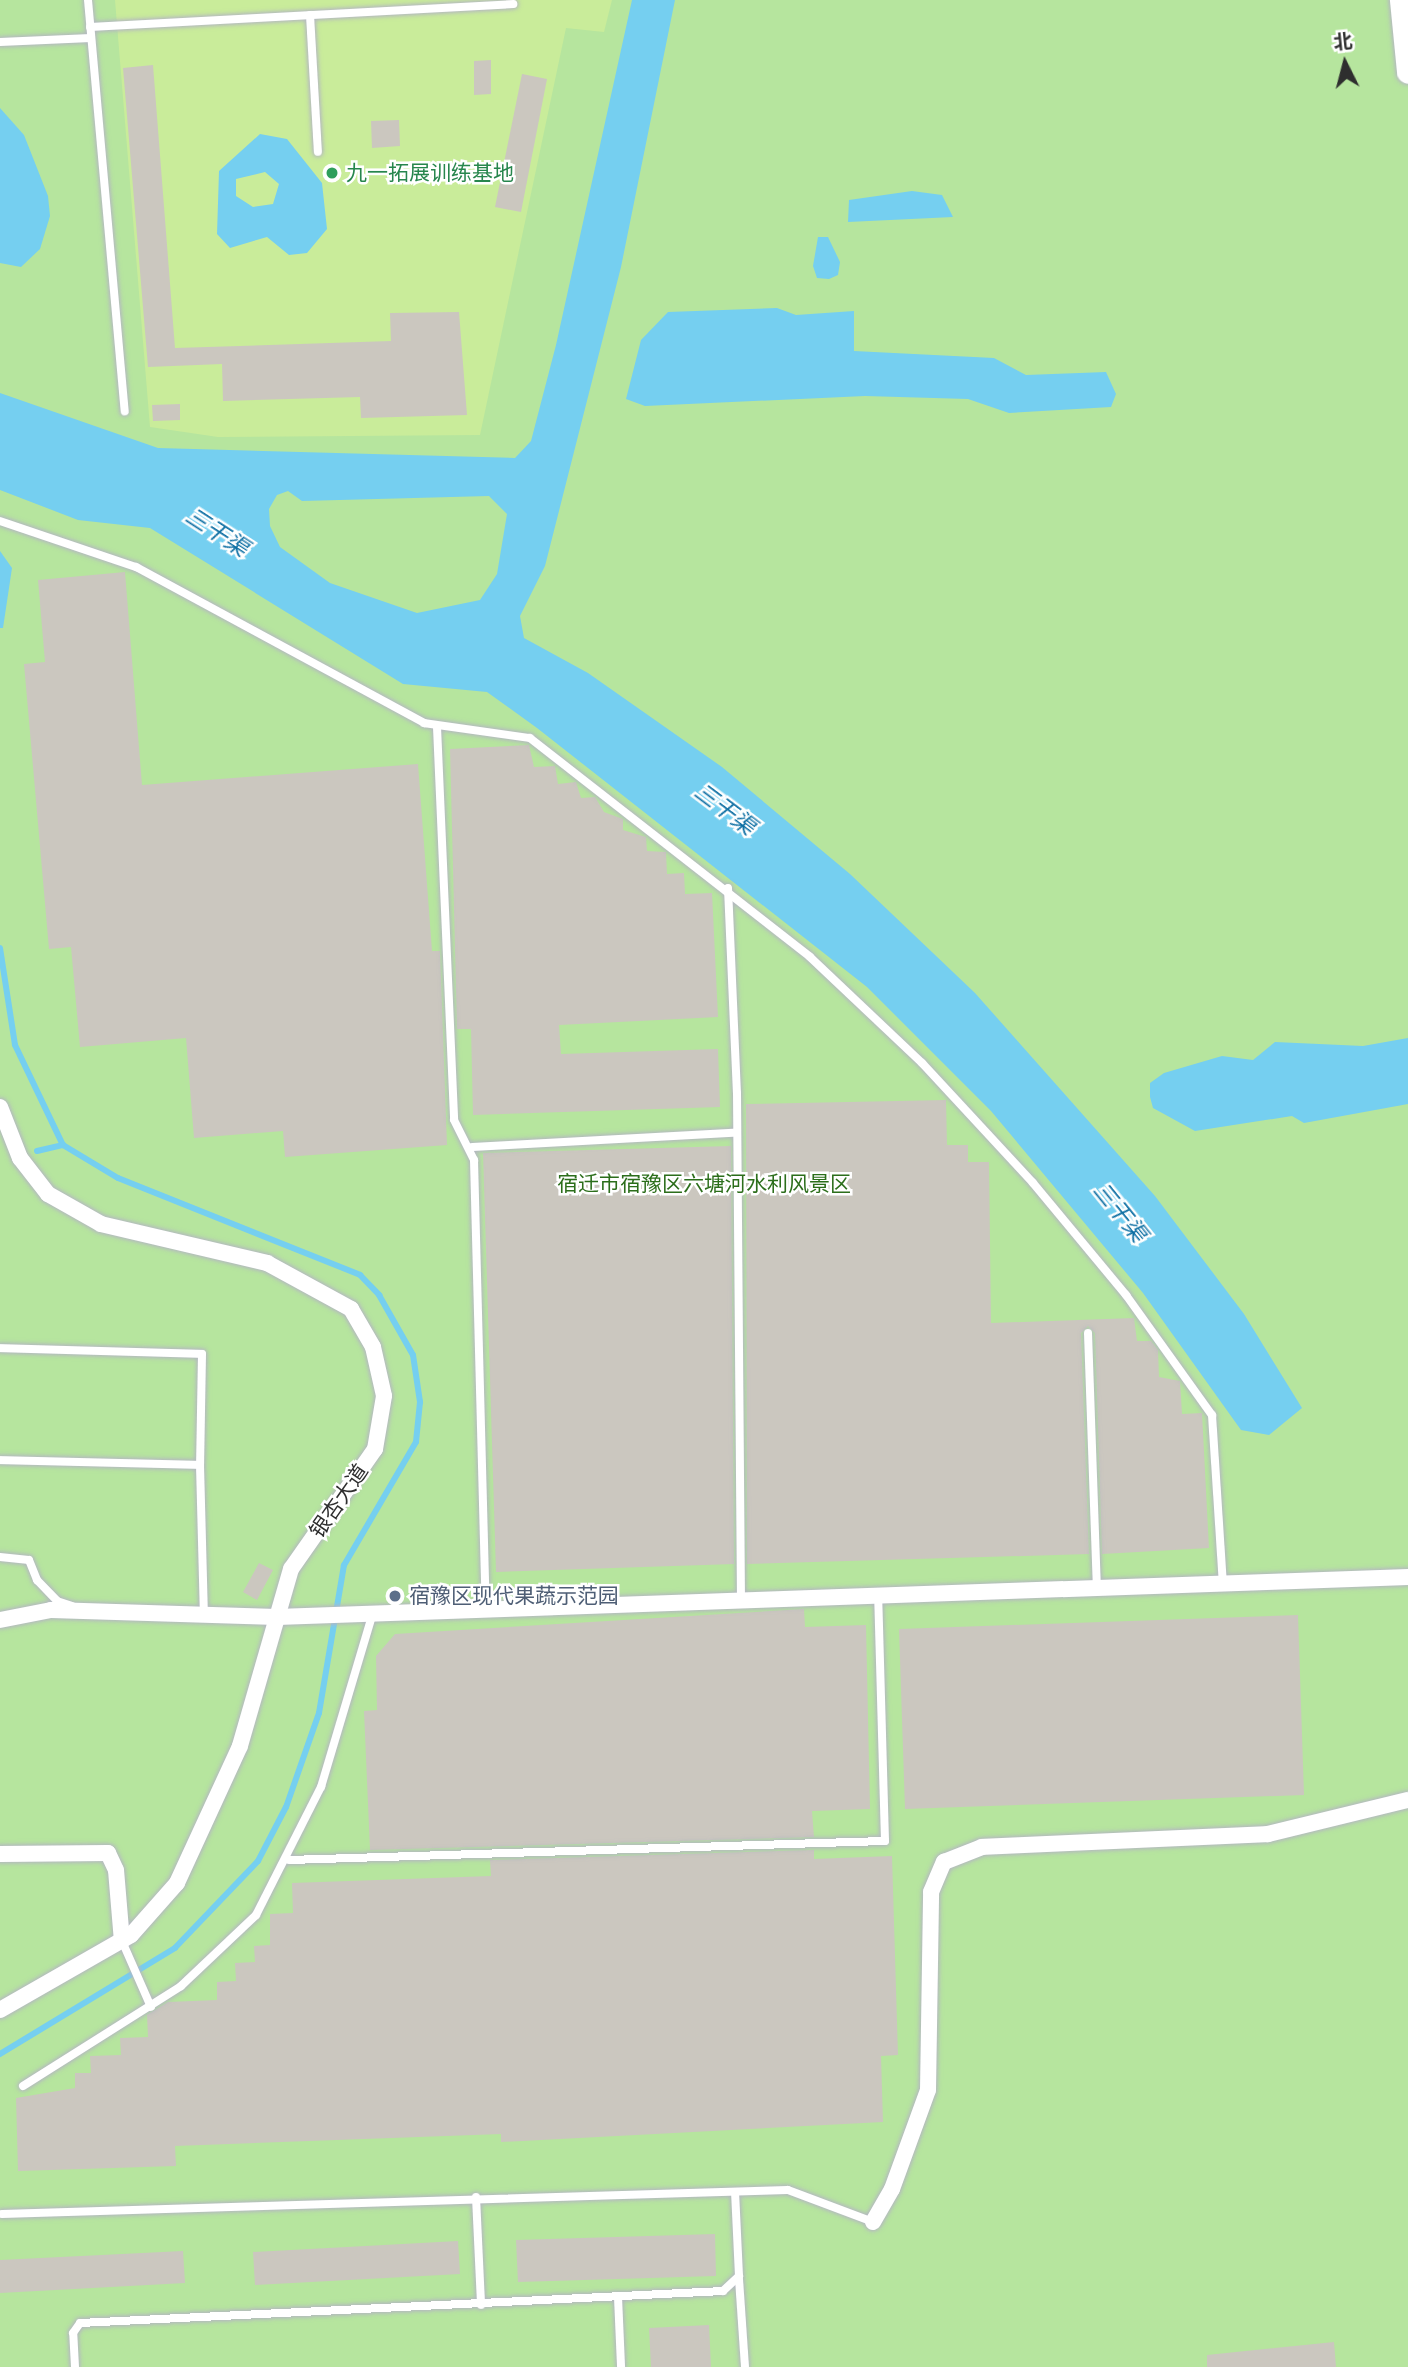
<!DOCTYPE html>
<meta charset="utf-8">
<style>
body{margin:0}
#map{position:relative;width:1408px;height:2367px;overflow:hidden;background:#efe9e1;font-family:"Fira Sans","Noto Sans SC",sans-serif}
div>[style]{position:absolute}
.green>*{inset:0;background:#b6e59e}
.pitch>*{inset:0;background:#c9ec9a}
.water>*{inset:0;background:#75cff0}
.stream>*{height:6px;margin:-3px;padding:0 3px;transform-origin:3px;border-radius:3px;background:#75cff0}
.building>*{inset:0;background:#cbc7bf}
.roads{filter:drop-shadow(0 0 2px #b4b7c1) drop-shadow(0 0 2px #b4b7c1)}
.lane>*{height:8px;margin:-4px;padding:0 4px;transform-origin:4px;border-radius:4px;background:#fff}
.street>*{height:16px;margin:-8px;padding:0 8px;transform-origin:8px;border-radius:8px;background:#fff}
.secondary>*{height:23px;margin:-11.5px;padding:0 11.5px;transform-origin:11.5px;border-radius:11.5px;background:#fff}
.dots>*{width:19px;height:19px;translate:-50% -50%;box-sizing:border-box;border:4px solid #fff;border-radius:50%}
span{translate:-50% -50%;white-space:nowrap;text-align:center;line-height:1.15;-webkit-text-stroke:5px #fff;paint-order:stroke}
.leisure-label{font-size:21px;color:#27864d}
.left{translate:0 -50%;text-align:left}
.park-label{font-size:21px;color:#2c6e1b}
.street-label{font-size:21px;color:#2e2e2e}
.service-label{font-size:21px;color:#4e5e75}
.water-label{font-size:23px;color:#0d6fa3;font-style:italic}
.north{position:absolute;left:1310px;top:28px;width:70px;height:70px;-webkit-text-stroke:5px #fff;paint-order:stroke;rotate:354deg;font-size:19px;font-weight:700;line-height:28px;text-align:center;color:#2e2e2e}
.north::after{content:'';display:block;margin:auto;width:24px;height:32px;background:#2e2e2e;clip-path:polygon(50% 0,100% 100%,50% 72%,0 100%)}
</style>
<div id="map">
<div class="green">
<i style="clip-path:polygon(0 0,1408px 0,1408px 2367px,0 2367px)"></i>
</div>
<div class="pitch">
<i style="clip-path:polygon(115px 0,612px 0,604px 32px,566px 28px,480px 435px,218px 437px,150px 427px)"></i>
</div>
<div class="water">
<i style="clip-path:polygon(evenodd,632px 0,675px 0,621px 267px,545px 566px,520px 616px,524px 638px,588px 673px,722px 767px,850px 874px,975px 993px,1155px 1196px,1244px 1314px,1302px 1408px,1269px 1435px,1241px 1430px,1143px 1293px,991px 1111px,867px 987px,537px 728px,487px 692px,403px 684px,150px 528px,78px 520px,0 490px,0 393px,158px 448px,515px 458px,531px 441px,556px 345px,632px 0,288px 491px,302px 501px,489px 496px,507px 514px,497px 574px,480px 600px,417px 613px,330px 583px,280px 547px,270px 526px,269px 509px,277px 495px,288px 491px)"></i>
<i style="clip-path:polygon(0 108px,24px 135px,48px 196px,50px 216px,40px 249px,21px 267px,0 263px)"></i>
<i style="clip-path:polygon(evenodd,260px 134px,287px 139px,322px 183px,327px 229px,307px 253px,289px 255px,267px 237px,230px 248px,217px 234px,219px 171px,260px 134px,265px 172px,279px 184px,273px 204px,253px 207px,236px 196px,236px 179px,265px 172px)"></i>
<i style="clip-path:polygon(912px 191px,942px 195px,953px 217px,848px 222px,849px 200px)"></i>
<i style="clip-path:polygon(818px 237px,828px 237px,840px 262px,838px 275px,829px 279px,817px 278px,813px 266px)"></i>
<i style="clip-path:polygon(777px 308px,796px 315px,854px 311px,854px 351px,994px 358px,1026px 375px,1106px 372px,1116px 394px,1111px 407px,1009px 413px,968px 399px,865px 396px,645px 406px,626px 399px,641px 340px,668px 312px)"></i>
<i style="clip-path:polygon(0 551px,12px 568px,3px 628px,0 628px)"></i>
<i style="clip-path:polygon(1408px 1038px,1408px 1104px,1304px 1123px,1292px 1116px,1195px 1131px,1153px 1108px,1150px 1097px,1150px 1083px,1164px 1073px,1222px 1056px,1253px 1060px,1275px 1042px,1363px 1046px)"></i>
</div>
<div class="stream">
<i style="left:0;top:948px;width:98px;rotate:81.2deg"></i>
<i style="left:15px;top:1045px;width:111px;rotate:64.4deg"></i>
<i style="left:63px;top:1145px;width:64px;rotate:31deg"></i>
<i style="left:118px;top:1178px;width:261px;rotate:21.8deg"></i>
<i style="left:360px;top:1275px;width:28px;rotate:46deg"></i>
<i style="left:379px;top:1295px;width:69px;rotate:60.5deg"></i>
<i style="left:413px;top:1355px;width:48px;rotate:81.5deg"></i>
<i style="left:420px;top:1402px;width:40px;rotate:95.7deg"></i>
<i style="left:416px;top:1442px;width:143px;rotate:120.3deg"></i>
<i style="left:344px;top:1565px;width:150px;rotate:99.6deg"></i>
<i style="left:319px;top:1713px;width:100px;rotate:109.3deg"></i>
<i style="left:286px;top:1807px;width:61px;rotate:117.4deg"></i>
<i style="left:258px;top:1861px;width:120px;rotate:133.7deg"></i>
<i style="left:175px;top:1948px;width:205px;rotate:148.8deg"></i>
<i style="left:37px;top:1151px;width:27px;rotate:-13deg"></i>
</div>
<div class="building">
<i style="clip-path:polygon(491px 60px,491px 94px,474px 95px,474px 61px)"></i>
<i style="clip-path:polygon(153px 65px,175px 348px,391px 341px,390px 313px,459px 312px,467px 415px,361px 418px,360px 397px,223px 401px,222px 364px,148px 367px,123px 68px)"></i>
<i style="clip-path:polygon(522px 74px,547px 79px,521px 212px,495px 207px)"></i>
<i style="clip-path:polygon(399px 120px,400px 146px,372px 148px,371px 121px)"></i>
<i style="clip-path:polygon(180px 404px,180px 420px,153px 421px,152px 405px)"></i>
<i style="clip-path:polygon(125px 572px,142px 785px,418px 764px,432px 951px,440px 951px,447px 1145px,285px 1157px,283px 1131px,194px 1138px,186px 1038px,80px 1047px,71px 947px,49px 949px,24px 664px,45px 662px,38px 580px)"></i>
<i style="clip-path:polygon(529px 745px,534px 767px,555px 766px,558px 784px,576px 782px,581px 798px,595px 797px,604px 812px,623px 819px,623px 830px,646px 837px,647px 851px,666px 852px,667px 874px,684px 873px,685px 894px,712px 893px,718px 1017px,559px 1025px,561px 1054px,718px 1049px,720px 1107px,473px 1115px,471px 1029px,457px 1029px,450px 749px)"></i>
<i style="clip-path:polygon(946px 1100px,947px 1145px,968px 1145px,968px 1162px,989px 1162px,991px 1323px,1134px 1318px,1137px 1341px,1151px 1341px,1158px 1350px,1159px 1377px,1180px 1381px,1182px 1414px,1202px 1413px,1209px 1548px,1102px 1554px,1095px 1333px,1088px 1326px,1081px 1333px,1089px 1554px,747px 1564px,746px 1104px)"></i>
<i style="clip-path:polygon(731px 1146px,734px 1564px,496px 1572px,483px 1153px)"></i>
<i style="clip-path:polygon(259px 1563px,273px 1570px,257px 1600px,243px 1592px)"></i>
<i style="clip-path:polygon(804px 1609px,805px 1627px,866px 1625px,870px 1809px,812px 1811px,814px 1837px,370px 1850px,364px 1711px,377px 1710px,376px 1656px,395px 1634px)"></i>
<i style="clip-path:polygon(1298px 1615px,1304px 1795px,905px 1809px,899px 1629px)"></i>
<i style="clip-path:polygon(814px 1850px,814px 1859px,892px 1856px,898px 2055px,881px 2056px,883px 2122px,501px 2142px,501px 2134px,175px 2146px,176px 2166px,18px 2171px,16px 2098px,75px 2088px,75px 2073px,91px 2073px,90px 2056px,121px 2055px,120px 2038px,148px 2037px,147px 2015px,168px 2002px,217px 2000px,217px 1982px,236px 1981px,235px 1963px,255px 1962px,254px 1946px,270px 1945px,270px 1914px,293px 1913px,292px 1883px,491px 1876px,490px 1860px)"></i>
<i style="clip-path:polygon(715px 2234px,716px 2276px,518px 2282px,516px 2240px)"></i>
<i style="clip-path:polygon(458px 2241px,460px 2274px,255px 2285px,253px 2252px)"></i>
<i style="clip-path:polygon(183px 2251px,185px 2283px,0 2293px,0 2260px)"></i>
<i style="clip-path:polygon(709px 2325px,711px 2367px,651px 2367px,649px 2328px)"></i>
<i style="clip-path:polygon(1334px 2342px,1336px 2367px,1207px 2367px,1207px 2355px)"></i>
</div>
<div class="roads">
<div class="lane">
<i style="left:88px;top:0;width:413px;rotate:84.9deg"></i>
<i style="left:310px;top:15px;width:137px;rotate:86.7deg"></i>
<i style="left:90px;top:27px;width:424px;rotate:-3.1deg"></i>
<i style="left:0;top:42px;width:91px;rotate:-2.5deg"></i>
<i style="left:0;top:521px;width:144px;rotate:18.7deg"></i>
<i style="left:136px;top:567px;width:328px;rotate:28.4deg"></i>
<i style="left:424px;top:723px;width:107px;rotate:8.1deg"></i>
<i style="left:530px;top:738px;width:355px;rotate:38deg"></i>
<i style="left:810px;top:957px;width:154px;rotate:43.4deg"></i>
<i style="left:922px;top:1063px;width:163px;rotate:47.2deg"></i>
<i style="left:1033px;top:1183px;width:146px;rotate:50.3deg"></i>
<i style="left:1126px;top:1295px;width:148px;rotate:54.4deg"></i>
<i style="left:1212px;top:1415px;width:168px;rotate:86.3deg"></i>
<i style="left:437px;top:727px;width:393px;rotate:87.5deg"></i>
<i style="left:454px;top:1120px;width:45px;rotate:63.4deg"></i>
<i style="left:474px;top:1160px;width:449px;rotate:88.5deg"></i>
<i style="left:728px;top:888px;width:205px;rotate:87.5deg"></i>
<i style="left:737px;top:1093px;width:507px;rotate:89.55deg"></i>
<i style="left:472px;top:1147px;width:262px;rotate:-3.1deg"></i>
<i style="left:1088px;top:1333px;width:255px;rotate:88deg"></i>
<i style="left:0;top:1348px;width:202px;rotate:1.7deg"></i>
<i style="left:202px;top:1354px;width:111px;rotate:91deg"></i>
<i style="left:0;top:1460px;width:200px;rotate:1.4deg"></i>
<i style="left:200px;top:1465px;width:150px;rotate:88.5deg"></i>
<i style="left:0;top:1557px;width:29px;rotate:6deg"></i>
<i style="left:29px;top:1560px;width:22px;rotate:68deg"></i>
<i style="left:37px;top:1580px;width:29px;rotate:46deg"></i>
<i style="left:57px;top:1601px;width:16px;rotate:18deg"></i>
<i style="left:289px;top:1860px;width:596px;rotate:-1.83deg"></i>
<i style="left:885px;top:1841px;width:245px;rotate:-91.6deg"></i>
<i style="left:122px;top:1941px;width:72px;rotate:66.3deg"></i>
<i style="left:23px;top:2086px;width:187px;rotate:-32.3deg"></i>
<i style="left:181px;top:1986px;width:103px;rotate:-43.4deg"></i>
<i style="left:256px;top:1915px;width:144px;rotate:-63.1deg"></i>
<i style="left:321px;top:1787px;width:182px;rotate:-73.4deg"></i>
<i style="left:476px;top:2197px;width:108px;rotate:87.3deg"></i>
<i style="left:2px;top:2214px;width:786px;rotate:-1.75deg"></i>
<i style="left:788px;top:2190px;width:91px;rotate:20.6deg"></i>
<i style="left:739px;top:2279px;width:88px;rotate:86.1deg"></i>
<i style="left:618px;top:2297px;width:70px;rotate:87.5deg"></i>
<i style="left:75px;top:2367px;width:34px;rotate:-93deg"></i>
<i style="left:73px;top:2333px;width:12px;rotate:-55deg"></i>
<i style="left:80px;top:2323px;width:644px;rotate:-2.85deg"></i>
<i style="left:723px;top:2291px;width:22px;rotate:-43deg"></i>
<i style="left:739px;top:2276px;width:84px;rotate:-92.7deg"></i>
</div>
<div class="street">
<i style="left:0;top:1107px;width:55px;rotate:68.6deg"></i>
<i style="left:20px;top:1158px;width:46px;rotate:52.1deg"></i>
<i style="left:48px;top:1194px;width:61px;rotate:29.5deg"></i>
<i style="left:101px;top:1224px;width:171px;rotate:13.2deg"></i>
<i style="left:267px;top:1263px;width:96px;rotate:28.7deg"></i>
<i style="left:351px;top:1309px;width:44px;rotate:59.9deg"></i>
<i style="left:373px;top:1347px;width:50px;rotate:77.3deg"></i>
<i style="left:384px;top:1396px;width:54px;rotate:99.6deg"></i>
<i style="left:375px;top:1449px;width:146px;rotate:125deg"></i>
<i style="left:291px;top:1569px;width:184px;rotate:106.1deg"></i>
<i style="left:240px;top:1746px;width:151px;rotate:114.7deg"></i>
<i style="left:177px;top:1883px;width:69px;rotate:131.5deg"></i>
<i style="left:131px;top:1935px;width:151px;rotate:150.2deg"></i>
<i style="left:0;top:1620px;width:52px;rotate:-11.1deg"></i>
<i style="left:51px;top:1610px;width:226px;rotate:1.8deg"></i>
<i style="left:277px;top:1617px;width:1132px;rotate:-2.03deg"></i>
<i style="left:0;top:1854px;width:108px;rotate:-0.5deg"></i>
<i style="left:108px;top:1853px;width:19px;rotate:65deg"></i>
<i style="left:116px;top:1870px;width:71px;rotate:85.2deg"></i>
<i style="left:873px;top:2222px;width:38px;rotate:-60deg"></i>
<i style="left:892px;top:2189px;width:105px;rotate:-70deg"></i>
<i style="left:928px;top:2090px;width:198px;rotate:-89.1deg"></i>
<i style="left:931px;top:1892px;width:33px;rotate:-67deg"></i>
<i style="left:944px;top:1862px;width:41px;rotate:-21.5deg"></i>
<i style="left:982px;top:1847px;width:286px;rotate:-2.6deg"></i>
<i style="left:1268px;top:1834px;width:144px;rotate:-13.7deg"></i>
</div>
<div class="secondary">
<i style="left:1401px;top:0;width:72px;rotate:84.4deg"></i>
</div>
</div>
<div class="dots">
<i style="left:332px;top:173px;background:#2e9e5b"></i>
<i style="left:395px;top:1596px;background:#5c6f8a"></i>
</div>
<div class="leisure-label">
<span class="left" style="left:346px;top:173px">九一拓展训练基地</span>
</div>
<div class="park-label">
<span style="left:704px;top:1184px">宿迁市宿豫区六塘河水利风景区</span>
</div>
<div class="street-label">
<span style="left:339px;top:1501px;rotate:-55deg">银杏大道</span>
</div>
<div class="service-label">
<span class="left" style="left:409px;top:1596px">宿豫区现代果蔬示范园</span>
</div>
<div class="water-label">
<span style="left:217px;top:532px;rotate:33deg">三干渠</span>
<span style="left:725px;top:809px;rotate:37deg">三干渠</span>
<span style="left:1120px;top:1212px;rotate:51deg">三干渠</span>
</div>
<div class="north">北</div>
</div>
